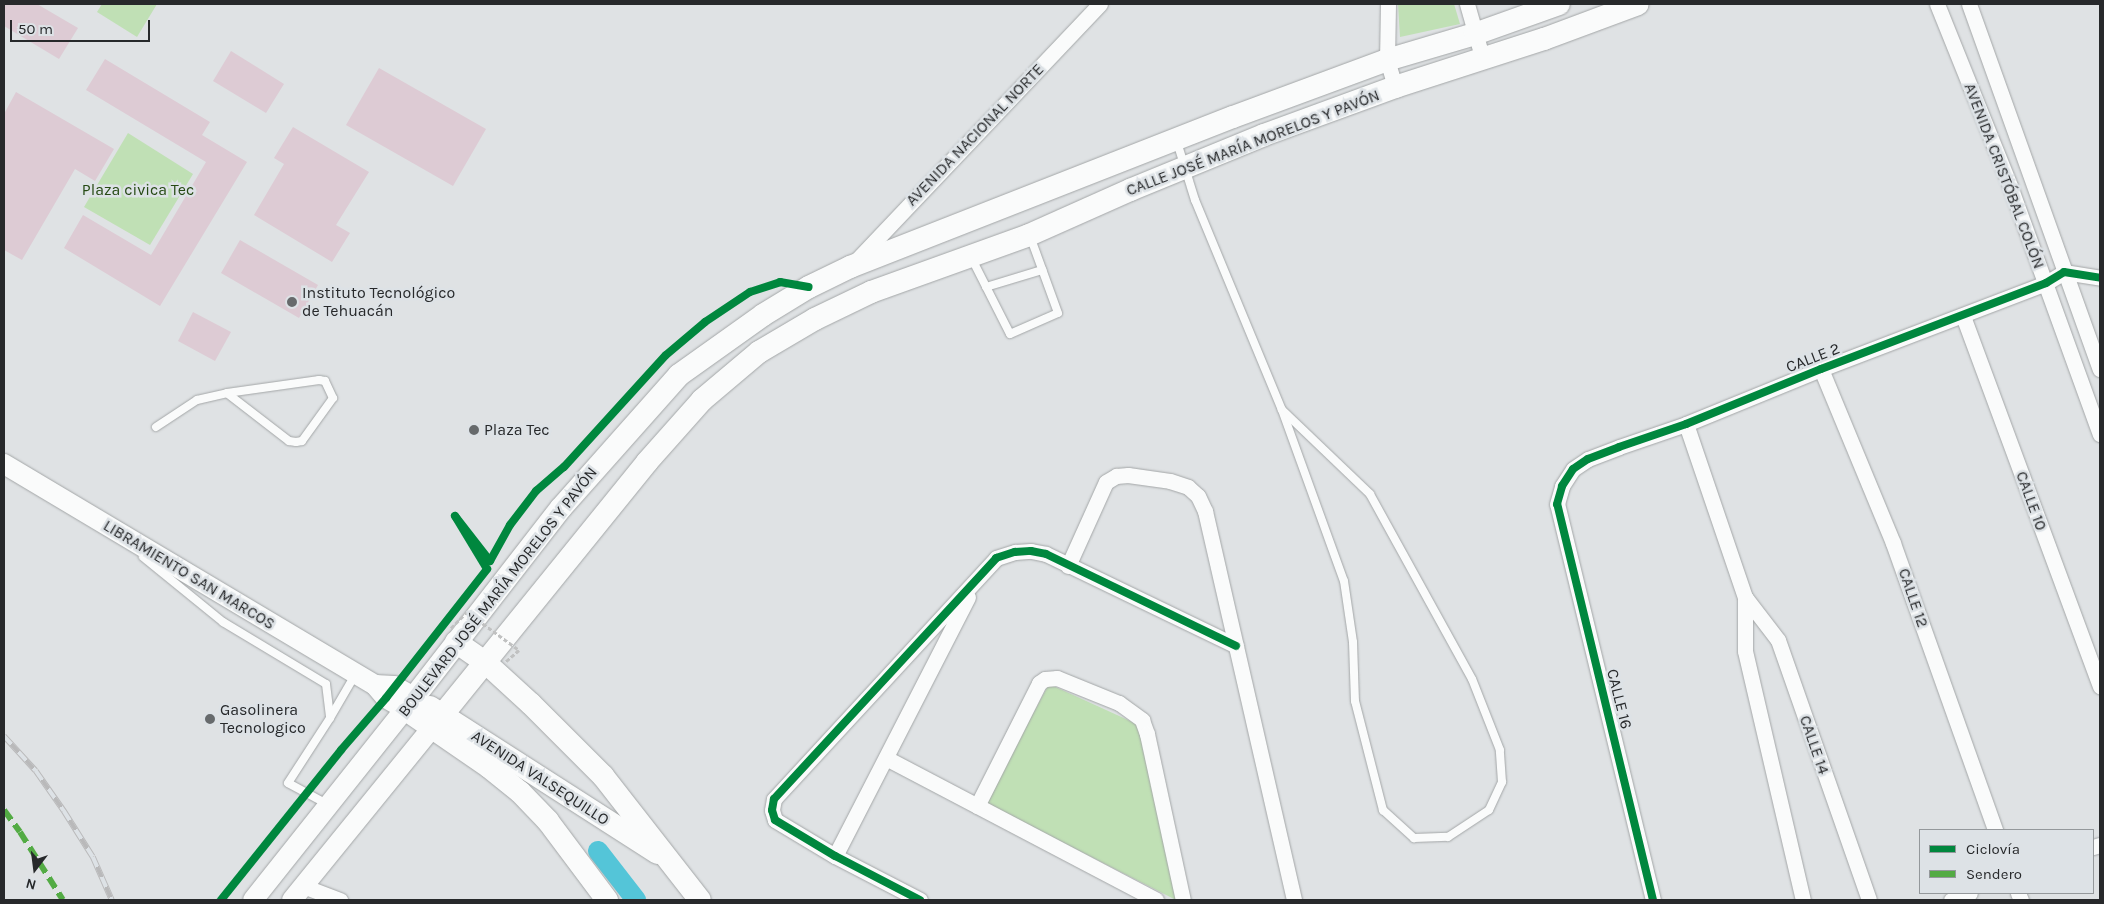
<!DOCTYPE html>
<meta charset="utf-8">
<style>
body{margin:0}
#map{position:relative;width:2104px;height:904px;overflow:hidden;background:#dfe2e4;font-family:Karla,sans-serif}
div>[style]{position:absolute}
.green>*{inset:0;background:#c0e0b5}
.canal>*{height:20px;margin:-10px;padding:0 10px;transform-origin:10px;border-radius:10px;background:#54c5d8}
.building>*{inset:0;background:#ddcbd4}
.roads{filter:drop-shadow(0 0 1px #a3a6a7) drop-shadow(0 0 1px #a3a6a7)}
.lane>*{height:8px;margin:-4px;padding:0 4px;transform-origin:4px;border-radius:4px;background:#fafbfb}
.street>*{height:15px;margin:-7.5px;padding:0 7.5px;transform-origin:7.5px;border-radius:7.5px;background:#fafbfb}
.secondary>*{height:20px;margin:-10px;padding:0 10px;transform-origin:10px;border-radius:10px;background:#fafbfb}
.primary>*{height:22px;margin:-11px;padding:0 11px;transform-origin:11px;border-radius:11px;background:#fafbfb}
.rail>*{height:5.5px;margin-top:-2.75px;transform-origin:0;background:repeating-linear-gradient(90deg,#dde2e6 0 11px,#b9b9ba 0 22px);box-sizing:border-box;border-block:1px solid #b9b9ba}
.path-bridge>*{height:3px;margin-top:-1.5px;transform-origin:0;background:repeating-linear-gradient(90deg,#c0c1c1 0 4px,transparent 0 6.5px)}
.quiet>*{height:6px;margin-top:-3px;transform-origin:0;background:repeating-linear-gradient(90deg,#53ab44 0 12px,transparent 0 18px)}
.cycleway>*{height:8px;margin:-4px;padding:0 4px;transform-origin:4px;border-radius:4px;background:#00873e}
.dots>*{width:14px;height:14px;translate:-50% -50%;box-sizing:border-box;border:2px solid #dde2e6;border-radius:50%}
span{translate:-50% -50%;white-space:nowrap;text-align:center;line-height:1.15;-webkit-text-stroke:5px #dde2e6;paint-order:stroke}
.street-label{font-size:16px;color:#27292b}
.park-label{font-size:16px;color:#264a14}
.poi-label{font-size:16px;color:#27292b}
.left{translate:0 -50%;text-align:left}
.frame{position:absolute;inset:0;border:5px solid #27292b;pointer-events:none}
.legend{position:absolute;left:1919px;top:829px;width:175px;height:65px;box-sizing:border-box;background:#dde2e6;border:1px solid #94989b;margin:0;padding:6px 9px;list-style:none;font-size:15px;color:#27292b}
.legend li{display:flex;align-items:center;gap:10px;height:25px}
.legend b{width:25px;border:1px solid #94989b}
.north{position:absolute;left:10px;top:844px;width:50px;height:50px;-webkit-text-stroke:4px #dde2e6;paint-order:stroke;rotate:195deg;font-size:14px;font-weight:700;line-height:20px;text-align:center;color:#27292b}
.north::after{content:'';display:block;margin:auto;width:18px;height:22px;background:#27292b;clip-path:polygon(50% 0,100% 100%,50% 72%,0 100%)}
.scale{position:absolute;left:10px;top:20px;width:140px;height:22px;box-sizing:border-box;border:2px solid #27292b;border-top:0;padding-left:6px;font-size:15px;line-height:18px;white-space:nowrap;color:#27292b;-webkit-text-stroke:4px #dde2e6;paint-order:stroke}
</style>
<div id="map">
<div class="green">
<i style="clip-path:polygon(102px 4px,157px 4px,137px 37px,97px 12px)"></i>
<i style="clip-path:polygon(1398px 4px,1454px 4px,1460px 24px,1400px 37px)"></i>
<i style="clip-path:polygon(128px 133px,193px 174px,150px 245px,84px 207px)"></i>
<i style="clip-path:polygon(1049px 684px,1139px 725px,1176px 900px,985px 803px)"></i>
</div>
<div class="canal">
<i style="left:598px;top:851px;width:62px;rotate:52.2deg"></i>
</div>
<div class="building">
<i style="clip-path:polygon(4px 4px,37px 4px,78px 28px,59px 59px,4px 26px)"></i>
<i style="clip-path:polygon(231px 51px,284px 84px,266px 113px,213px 81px)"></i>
<i style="clip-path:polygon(105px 59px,210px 122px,202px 135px,247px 162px,160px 306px,64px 248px,83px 215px,151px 255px,206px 162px,86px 90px)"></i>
<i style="clip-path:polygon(379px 68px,486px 129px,453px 186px,346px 125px)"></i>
<i style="clip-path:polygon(16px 92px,114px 149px,95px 181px,75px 169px,22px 260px,4px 250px,4px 114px)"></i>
<i style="clip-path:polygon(293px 127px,369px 172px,336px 225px,350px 233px,332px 262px,254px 215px,284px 164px,274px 158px)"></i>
<i style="clip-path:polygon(240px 240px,318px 285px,299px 318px,221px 273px)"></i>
<i style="clip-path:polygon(193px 312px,231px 332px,215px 361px,178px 341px)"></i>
</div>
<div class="roads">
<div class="lane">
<i style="left:1177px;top:142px;width:61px;rotate:72.8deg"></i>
<i style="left:1195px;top:200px;width:227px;rotate:67.5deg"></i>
<i style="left:1282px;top:410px;width:182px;rotate:70.1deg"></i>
<i style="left:1344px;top:581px;width:62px;rotate:81.6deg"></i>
<i style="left:1353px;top:642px;width:59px;rotate:88.1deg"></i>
<i style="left:1355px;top:701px;width:113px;rotate:75.6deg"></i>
<i style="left:1383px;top:810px;width:42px;rotate:42.1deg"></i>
<i style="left:1414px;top:838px;width:34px;rotate:-2deg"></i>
<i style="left:1448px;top:837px;width:49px;rotate:-33.4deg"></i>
<i style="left:1489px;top:810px;width:31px;rotate:-65deg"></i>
<i style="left:1502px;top:782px;width:32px;rotate:-94deg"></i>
<i style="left:1500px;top:750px;width:76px;rotate:-111.5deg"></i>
<i style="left:1472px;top:679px;width:211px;rotate:-118.9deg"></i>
<i style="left:1370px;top:494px;width:122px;rotate:-136.3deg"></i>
<i style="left:972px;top:259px;width:84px;rotate:63.1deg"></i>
<i style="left:1010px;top:334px;width:52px;rotate:-23.6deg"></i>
<i style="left:1058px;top:313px;width:82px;rotate:-110deg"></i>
<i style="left:986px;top:287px;width:59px;rotate:-16.9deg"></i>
<i style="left:156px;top:427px;width:49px;rotate:-33.4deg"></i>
<i style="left:197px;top:400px;width:31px;rotate:-13deg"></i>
<i style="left:227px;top:393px;width:93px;rotate:-8deg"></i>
<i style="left:319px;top:380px;width:6px;rotate:9deg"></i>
<i style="left:325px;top:381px;width:19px;rotate:65deg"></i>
<i style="left:333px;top:398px;width:53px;rotate:125.8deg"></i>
<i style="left:302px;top:441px;width:6px;rotate:171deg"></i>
<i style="left:296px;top:442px;width:7px;rotate:-172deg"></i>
<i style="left:289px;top:441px;width:78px;rotate:-142.3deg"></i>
<i style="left:143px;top:557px;width:103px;rotate:39.1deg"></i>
<i style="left:223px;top:622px;width:120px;rotate:31deg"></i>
<i style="left:326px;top:684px;width:34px;rotate:83deg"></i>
<i style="left:330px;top:718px;width:50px;rotate:-59.8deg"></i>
<i style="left:327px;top:804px;width:44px;rotate:-151.7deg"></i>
<i style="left:288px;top:783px;width:77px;rotate:-57.1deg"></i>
</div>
<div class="street">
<i style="left:1388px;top:4px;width:56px;rotate:91deg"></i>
<i style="left:1387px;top:60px;width:28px;rotate:73deg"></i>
<i style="left:1467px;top:4px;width:58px;rotate:74.1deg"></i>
<i style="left:1937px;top:4px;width:196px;rotate:68.1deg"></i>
<i style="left:2010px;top:186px;width:264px;rotate:70.1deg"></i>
<i style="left:1969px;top:4px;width:388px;rotate:70.3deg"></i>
<i style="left:855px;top:262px;width:356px;rotate:-46.5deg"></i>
<i style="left:1963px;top:316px;width:395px;rotate:69.7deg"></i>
<i style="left:1821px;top:369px;width:188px;rotate:67.5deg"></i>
<i style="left:1893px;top:543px;width:305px;rotate:70.4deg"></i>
<i style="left:1686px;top:424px;width:183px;rotate:71.2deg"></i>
<i style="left:1745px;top:597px;width:54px;rotate:52.5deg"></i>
<i style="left:1778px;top:640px;width:275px;rotate:70.7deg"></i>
<i style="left:1068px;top:566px;width:92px;rotate:-65.7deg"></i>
<i style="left:1106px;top:482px;width:12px;rotate:-31deg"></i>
<i style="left:1116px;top:476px;width:12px;rotate:-5deg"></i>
<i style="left:1128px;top:475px;width:42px;rotate:8.1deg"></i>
<i style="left:1170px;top:481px;width:19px;rotate:18deg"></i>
<i style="left:1188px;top:487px;width:13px;rotate:42deg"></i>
<i style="left:1198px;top:496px;width:17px;rotate:65deg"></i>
<i style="left:1205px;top:511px;width:399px;rotate:77.1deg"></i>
<i style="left:1745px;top:597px;width:54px;rotate:90deg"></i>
<i style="left:1745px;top:651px;width:256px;rotate:76.9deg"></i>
<i style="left:886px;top:758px;width:305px;rotate:27.7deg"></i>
<i style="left:977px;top:806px;width:138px;rotate:-63.2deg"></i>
<i style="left:1039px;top:683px;width:7px;rotate:-34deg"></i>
<i style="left:1045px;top:679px;width:12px;rotate:-5deg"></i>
<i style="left:1057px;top:678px;width:67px;rotate:22deg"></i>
<i style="left:1119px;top:703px;width:29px;rotate:36deg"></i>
<i style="left:1142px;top:720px;width:15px;rotate:70deg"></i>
<i style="left:1147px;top:734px;width:170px;rotate:77.8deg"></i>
<i style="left:2093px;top:847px;width:7px;rotate:-16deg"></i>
<i style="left:835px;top:856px;width:291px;rotate:-62.8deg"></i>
<i style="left:303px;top:886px;width:40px;rotate:21deg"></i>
<i style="left:2018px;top:893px;width:8px;rotate:67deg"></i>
<i style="left:920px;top:900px;width:96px;rotate:-152.6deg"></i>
<i style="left:835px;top:856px;width:70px;rotate:-149deg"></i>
<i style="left:775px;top:820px;width:10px;rotate:-107deg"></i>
<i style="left:772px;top:810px;width:11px;rotate:-80deg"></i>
<i style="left:774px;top:799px;width:328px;rotate:-47.3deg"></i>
<i style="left:996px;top:558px;width:20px;rotate:-18deg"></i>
<i style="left:1015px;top:552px;width:16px;rotate:-4deg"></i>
<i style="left:1031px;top:551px;width:15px;rotate:11deg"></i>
<i style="left:1046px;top:554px;width:211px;rotate:25.8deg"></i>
<i style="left:1653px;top:900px;width:407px;rotate:-103.6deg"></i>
<i style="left:1557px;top:504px;width:19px;rotate:-74deg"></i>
<i style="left:1562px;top:486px;width:20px;rotate:-57deg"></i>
<i style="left:1573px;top:469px;width:18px;rotate:-34deg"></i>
<i style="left:1588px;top:459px;width:33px;rotate:-21deg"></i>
<i style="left:1619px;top:447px;width:71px;rotate:-18.9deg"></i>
<i style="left:1686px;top:424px;width:146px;rotate:-22.2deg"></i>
<i style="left:1821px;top:369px;width:241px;rotate:-20.9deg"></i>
<i style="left:2046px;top:283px;width:21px;rotate:-31deg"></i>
<i style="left:2064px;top:272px;width:36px;rotate:9deg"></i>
<i style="left:1951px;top:900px;width:20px;rotate:-20deg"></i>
</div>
<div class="secondary">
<i style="left:4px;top:464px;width:432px;rotate:30.8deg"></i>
<i style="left:375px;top:685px;width:17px;rotate:50deg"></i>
<i style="left:386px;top:698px;width:22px;rotate:30deg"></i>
<i style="left:405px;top:709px;width:244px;rotate:128.5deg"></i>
<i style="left:375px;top:685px;width:19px;rotate:3deg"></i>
<i style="left:394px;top:686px;width:23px;rotate:29deg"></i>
<i style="left:292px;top:900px;width:220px;rotate:-50.9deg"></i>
</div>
<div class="primary">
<i style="left:456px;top:642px;width:35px;rotate:35deg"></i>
<i style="left:485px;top:662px;width:62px;rotate:42.4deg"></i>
<i style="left:531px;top:704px;width:102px;rotate:45deg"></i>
<i style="left:603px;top:776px;width:157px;rotate:52deg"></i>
<i style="left:430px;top:707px;width:270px;rotate:32.7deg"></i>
<i style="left:431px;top:729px;width:343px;rotate:-51deg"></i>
<i style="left:647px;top:462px;width:83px;rotate:-48.4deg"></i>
<i style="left:702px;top:400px;width:75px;rotate:-40.1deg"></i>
<i style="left:759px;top:352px;width:65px;rotate:-30.5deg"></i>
<i style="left:815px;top:319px;width:62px;rotate:-25.7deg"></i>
<i style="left:871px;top:292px;width:168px;rotate:-19.8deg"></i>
<i style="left:1029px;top:235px;width:111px;rotate:-24deg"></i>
<i style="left:1130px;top:190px;width:145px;rotate:-22.3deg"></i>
<i style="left:1264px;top:135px;width:140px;rotate:-20.1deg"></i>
<i style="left:1395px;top:87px;width:157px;rotate:-17.9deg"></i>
<i style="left:1544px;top:39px;width:100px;rotate:-20.4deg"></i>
<i style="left:607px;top:900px;width:99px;rotate:-126.8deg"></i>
<i style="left:548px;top:821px;width:40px;rotate:-134deg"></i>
<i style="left:520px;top:792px;width:40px;rotate:-141deg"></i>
<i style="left:489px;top:767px;width:102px;rotate:-145.4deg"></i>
<i style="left:405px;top:709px;width:254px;rotate:-52.2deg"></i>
<i style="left:561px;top:508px;width:178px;rotate:-48.4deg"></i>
<i style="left:679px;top:375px;width:103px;rotate:-35.5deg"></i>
<i style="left:763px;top:315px;width:54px;rotate:-31.3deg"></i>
<i style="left:809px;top:287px;width:46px;rotate:-26deg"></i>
<i style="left:850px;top:267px;width:411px;rotate:-21.4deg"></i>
<i style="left:1233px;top:117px;width:164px;rotate:-20.3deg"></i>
<i style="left:1387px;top:60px;width:92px;rotate:-16.5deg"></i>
<i style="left:1475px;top:34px;width:89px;rotate:-19.7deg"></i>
</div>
</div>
<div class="rail">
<i style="left:4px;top:736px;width:47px;rotate:47.6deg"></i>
<i style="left:36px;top:771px;width:49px;rotate:55deg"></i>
<i style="left:64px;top:811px;width:54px;rotate:57.8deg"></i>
<i style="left:93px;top:857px;width:47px;rotate:66.2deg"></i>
</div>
<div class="path-bridge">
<i style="left:451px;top:628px;width:23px;rotate:-45deg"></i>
<i style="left:467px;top:612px;width:64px;rotate:36.2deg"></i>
<i style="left:519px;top:650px;width:18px;rotate:139deg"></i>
</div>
<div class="quiet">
<i style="left:4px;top:810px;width:27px;rotate:54deg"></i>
<i style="left:20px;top:832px;width:80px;rotate:57.7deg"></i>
</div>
<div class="cycleway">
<i style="left:221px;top:900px;width:192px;rotate:-51.3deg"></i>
<i style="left:341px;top:750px;width:69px;rotate:-49.1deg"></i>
<i style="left:386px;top:698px;width:164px;rotate:-51.9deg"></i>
<i style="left:487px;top:569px;width:62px;rotate:-121.1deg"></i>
<i style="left:455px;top:516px;width:57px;rotate:52.1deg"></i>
<i style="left:490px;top:561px;width:41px;rotate:-60.9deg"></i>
<i style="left:510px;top:525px;width:43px;rotate:-52.6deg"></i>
<i style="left:536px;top:491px;width:37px;rotate:-41deg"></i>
<i style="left:564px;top:467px;width:151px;rotate:-47.7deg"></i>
<i style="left:666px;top:355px;width:51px;rotate:-40.2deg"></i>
<i style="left:705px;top:322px;width:54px;rotate:-33.7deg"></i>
<i style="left:750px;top:292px;width:32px;rotate:-18deg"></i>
<i style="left:780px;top:282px;width:29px;rotate:10deg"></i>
<i style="left:920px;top:900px;width:96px;rotate:-152.6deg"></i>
<i style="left:835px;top:856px;width:70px;rotate:-149deg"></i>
<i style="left:775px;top:820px;width:10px;rotate:-107deg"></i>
<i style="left:772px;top:810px;width:11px;rotate:-80deg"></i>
<i style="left:774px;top:799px;width:328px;rotate:-47.3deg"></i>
<i style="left:996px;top:558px;width:20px;rotate:-18deg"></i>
<i style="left:1015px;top:552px;width:16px;rotate:-4deg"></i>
<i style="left:1031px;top:551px;width:15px;rotate:11deg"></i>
<i style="left:1046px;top:554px;width:211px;rotate:25.8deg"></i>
<i style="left:1653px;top:900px;width:407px;rotate:-103.6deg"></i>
<i style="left:1557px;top:504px;width:19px;rotate:-74deg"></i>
<i style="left:1562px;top:486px;width:20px;rotate:-57deg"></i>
<i style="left:1573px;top:469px;width:18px;rotate:-34deg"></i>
<i style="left:1588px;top:459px;width:33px;rotate:-21deg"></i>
<i style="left:1619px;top:447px;width:71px;rotate:-18.9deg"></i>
<i style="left:1686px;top:424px;width:146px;rotate:-22.2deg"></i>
<i style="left:1821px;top:369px;width:241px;rotate:-20.9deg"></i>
<i style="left:2046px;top:283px;width:21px;rotate:-31deg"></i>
<i style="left:2064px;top:272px;width:36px;rotate:9deg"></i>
</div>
<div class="dots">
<i style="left:292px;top:302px;background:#676a6c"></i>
<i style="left:474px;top:430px;background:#676a6c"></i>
<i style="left:210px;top:719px;background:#676a6c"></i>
</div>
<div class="street-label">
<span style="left:975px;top:135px;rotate:-46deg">AVENIDA NACIONAL NORTE</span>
<span style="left:1253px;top:143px;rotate:-21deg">CALLE JOSÉ MARÍA MORELOS Y PAVÓN</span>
<span style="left:2004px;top:176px;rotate:69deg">AVENIDA CRISTÓBAL COLÓN</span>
<span style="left:1813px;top:358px;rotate:-21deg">CALLE 2</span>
<span style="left:2031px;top:501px;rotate:70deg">CALLE 10</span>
<span style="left:189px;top:575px;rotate:31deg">LIBRAMIENTO SAN MARCOS</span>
<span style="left:498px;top:592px;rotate:-52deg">BOULEVARD JOSÉ MARÍA MORELOS Y PAVÓN</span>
<span style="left:1913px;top:598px;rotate:71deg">CALLE 12</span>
<span style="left:1619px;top:699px;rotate:76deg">CALLE 16</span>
<span style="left:1814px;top:745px;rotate:71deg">CALLE 14</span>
<span style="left:540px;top:778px;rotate:33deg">AVENIDA VALSEQUILLO</span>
</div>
<div class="park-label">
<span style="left:138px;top:190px">Plaza civica Tec</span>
</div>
<div class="poi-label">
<span class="left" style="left:302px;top:302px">Instituto Tecnológico<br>de Tehuacán</span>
<span class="left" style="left:484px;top:430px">Plaza Tec</span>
<span class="left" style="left:220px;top:719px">Gasolinera<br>Tecnologico</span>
</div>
<div class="frame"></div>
<ul class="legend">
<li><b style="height:6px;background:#00873e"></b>Ciclovía</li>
<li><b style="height:6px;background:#53ab44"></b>Sendero</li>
</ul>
<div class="north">N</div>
<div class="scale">50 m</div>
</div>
